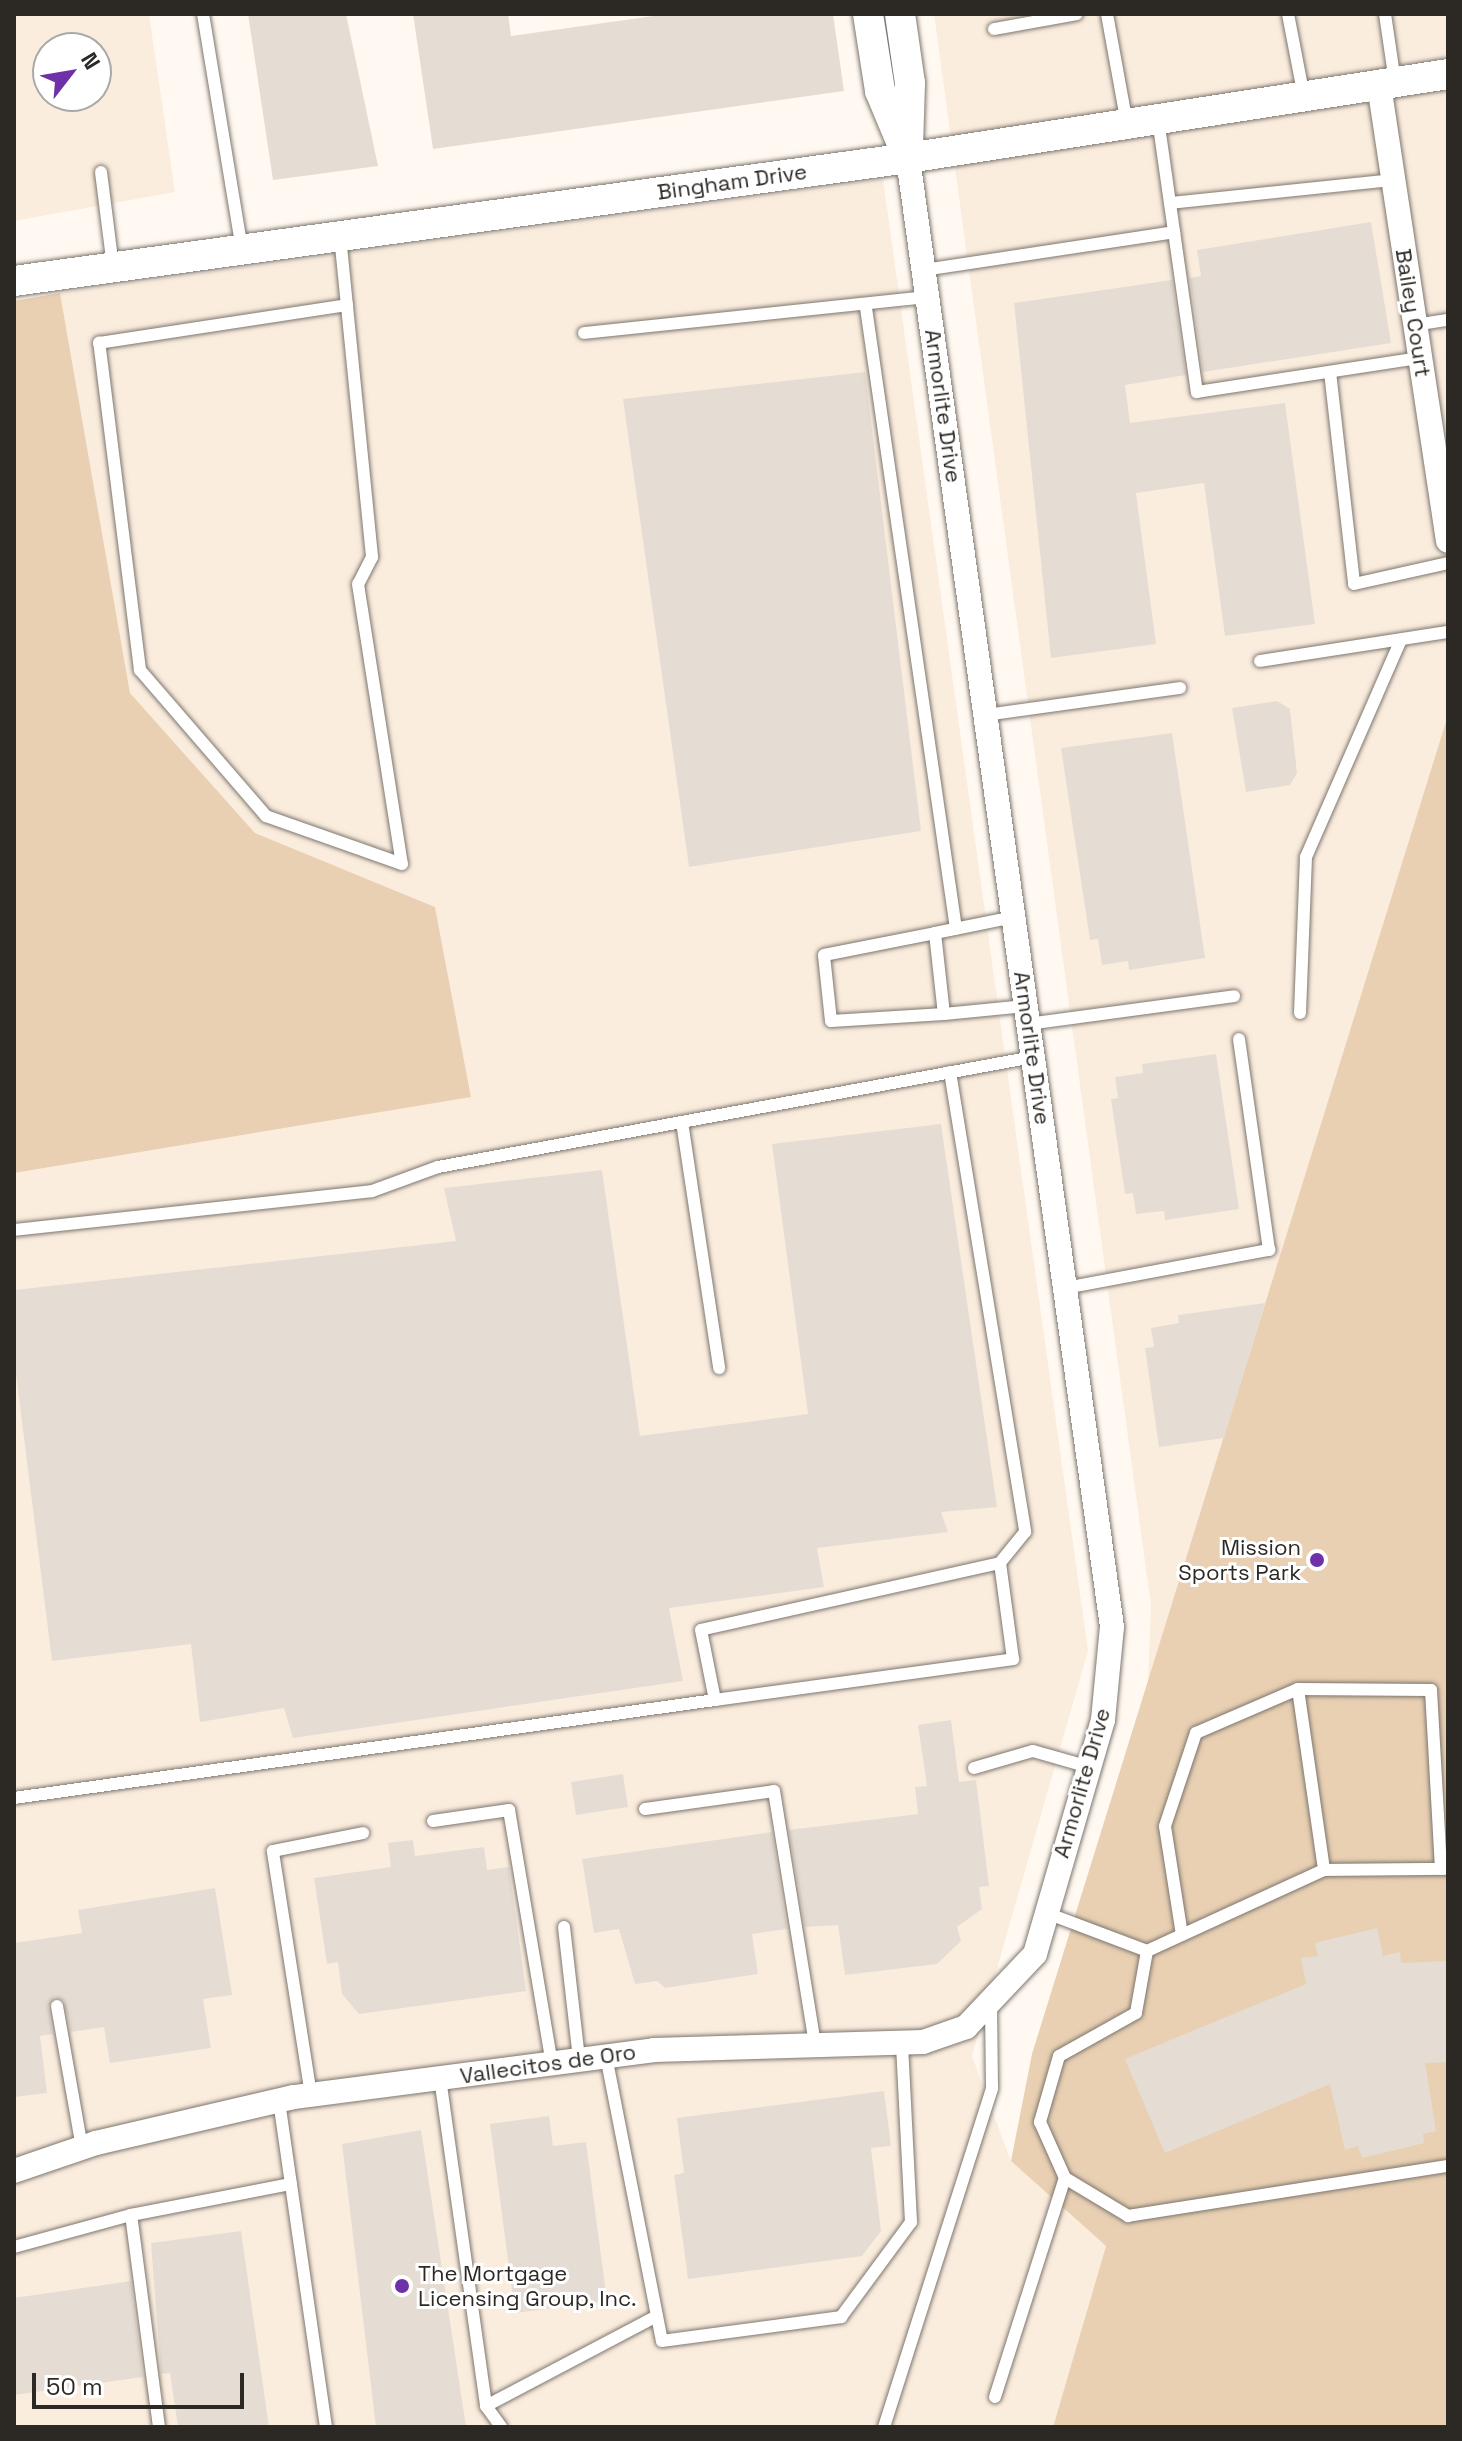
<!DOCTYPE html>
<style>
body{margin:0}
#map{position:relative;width:1462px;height:2441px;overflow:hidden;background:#fff9f1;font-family:"Space Grotesk",sans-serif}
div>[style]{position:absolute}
.built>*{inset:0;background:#fbedde}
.green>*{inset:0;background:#e9d0b3}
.building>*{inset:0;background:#e5ddd4}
.roads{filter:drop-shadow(0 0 2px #7d766e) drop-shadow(0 0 2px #7d766e)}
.service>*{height:12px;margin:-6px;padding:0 6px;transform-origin:6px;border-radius:6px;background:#fff}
.minor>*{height:24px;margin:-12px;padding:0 12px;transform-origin:12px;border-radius:12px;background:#fff}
.tertiary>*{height:30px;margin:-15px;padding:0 15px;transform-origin:15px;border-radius:15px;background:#fff}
.dots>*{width:22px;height:22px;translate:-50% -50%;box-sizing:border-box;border:4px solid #fff;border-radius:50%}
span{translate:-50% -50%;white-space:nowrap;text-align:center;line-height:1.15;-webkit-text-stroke:6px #fff;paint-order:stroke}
.street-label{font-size:22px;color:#2c2925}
.poi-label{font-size:22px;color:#2c2925}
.right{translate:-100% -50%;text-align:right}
.left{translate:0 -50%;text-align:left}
.frame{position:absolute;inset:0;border:16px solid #2c2925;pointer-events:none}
.north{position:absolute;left:32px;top:32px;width:80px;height:80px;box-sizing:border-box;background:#fff;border:2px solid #aba9a8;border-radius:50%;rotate:59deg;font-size:22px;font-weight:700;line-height:32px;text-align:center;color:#2c2925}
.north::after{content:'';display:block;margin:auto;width:28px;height:36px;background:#6e31a7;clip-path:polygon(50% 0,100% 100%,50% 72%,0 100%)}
.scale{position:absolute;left:32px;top:2373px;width:212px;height:36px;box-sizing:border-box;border:4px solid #2c2925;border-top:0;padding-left:10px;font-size:24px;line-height:28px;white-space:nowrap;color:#2c2925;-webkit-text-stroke:6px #fff;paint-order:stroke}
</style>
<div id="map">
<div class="built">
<i style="clip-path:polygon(evenodd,14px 14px,149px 14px,175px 192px,14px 221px,14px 14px,48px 48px,96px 48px,96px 96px,48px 96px,48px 48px)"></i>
<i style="clip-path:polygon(934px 14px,1448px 14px,1448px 715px,1148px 1683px,1151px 1606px)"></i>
<i style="clip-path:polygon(883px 179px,1088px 1651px,972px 2056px,1011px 2161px,1106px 2246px,1053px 2427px,14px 2427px,14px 1173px,471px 1096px,435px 907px,255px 833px,130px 693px,60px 293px)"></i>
</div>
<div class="green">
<i style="clip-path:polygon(60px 293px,130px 693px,255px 833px,435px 907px,471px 1097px,14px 1173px,14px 301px)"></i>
<i style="clip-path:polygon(1448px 715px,1448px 2427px,1053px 2427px,1106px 2246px,1011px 2161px,1032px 2054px)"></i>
</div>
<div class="building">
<i style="clip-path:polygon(248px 14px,346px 14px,378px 166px,273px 180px)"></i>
<i style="clip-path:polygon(413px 14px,508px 14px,511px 36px,668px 14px,833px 14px,844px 91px,433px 149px)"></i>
<i style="clip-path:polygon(1371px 222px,1391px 343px,1203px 372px,1190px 278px,1201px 276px,1197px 250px)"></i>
<i style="clip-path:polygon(1172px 280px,1186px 375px,1125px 385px,1130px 423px,1285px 403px,1315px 624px,1225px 636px,1204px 483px,1136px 493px,1156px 644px,1051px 658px,1014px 303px)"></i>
<i style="clip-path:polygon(865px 372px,921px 831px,689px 867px,623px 399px)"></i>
<i style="clip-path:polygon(1277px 701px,1290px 709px,1297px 773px,1290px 785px,1246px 792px,1232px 708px)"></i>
<i style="clip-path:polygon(1172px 733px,1205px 958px,1129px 970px,1128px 961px,1102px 965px,1098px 939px,1090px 940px,1061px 748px)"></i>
<i style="clip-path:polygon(1216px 1054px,1239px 1209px,1165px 1220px,1164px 1211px,1136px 1214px,1133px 1193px,1125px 1194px,1111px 1099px,1118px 1098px,1115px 1077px,1143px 1073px,1142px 1064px)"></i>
<i style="clip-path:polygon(941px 1124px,997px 1507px,941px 1512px,948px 1532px,817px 1548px,824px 1587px,669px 1608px,683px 1681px,293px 1738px,284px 1708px,200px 1722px,191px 1644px,52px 1661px,14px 1358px,14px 1290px,456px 1241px,444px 1188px,602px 1170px,640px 1436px,808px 1414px,772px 1144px)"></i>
<i style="clip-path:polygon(1265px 1303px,1224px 1438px,1159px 1447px,1145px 1348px,1154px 1347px,1151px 1328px,1179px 1323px,1178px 1315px)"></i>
<i style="clip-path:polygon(951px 1720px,959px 1782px,976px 1780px,989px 1886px,979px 1887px,982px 1909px,957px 1927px,961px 1941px,937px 1964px,845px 1975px,838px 1925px,805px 1927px,789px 1830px,918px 1814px,915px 1787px,927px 1786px,918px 1725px)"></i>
<i style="clip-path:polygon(623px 1774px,628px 1807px,576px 1815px,571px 1782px)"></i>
<i style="clip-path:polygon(772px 1832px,787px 1929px,752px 1934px,758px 1974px,665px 1988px,657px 1981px,635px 1984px,619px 1929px,594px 1933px,582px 1859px)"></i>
<i style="clip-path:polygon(413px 1840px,415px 1856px,484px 1847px,487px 1870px,509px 1867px,526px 1991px,359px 2014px,342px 1994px,338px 1962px,327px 1964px,314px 1878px,391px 1867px,388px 1843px)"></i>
<i style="clip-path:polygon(215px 1888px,232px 1995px,203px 1999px,211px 2048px,110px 2063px,104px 2027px,71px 2032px,64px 2001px,55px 1997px,48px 2007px,53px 2034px,40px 2036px,47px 2093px,14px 2097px,14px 1943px,82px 1933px,78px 1910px)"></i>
<i style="clip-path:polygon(1377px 1928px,1383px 1956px,1400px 1952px,1401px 1963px,1448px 1961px,1448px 2062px,1425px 2063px,1436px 2131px,1423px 2134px,1424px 2143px,1362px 2158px,1358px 2146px,1345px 2150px,1330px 2084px,1165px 2153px,1125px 2059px,1306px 1984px,1301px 1958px,1318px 1956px,1315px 1943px)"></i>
<i style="clip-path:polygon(884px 2091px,891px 2146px,871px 2148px,881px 2231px,862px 2256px,688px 2279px,674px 2175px,684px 2173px,677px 2118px)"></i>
<i style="clip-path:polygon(549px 2116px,553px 2146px,586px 2142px,607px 2301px,515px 2313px,490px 2124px)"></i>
<i style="clip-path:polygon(421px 2130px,466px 2427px,376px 2427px,342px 2144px)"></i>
<i style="clip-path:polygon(241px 2231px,269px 2427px,178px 2427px,170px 2373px,161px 2374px,151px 2243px)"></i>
<i style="clip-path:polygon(131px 2281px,143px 2377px,14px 2395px,14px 2298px)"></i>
</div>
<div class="roads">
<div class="service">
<i style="left:203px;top:14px;width:238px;rotate:80.6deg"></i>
<i style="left:1107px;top:14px;width:112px;rotate:79.7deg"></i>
<i style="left:1288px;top:14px;width:85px;rotate:79.1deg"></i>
<i style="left:1385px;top:14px;width:69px;rotate:81.6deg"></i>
<i style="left:994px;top:29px;width:84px;rotate:-10.2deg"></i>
<i style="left:1158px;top:119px;width:276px;rotate:81.9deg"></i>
<i style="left:1197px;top:392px;width:226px;rotate:-8.7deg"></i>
<i style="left:101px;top:172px;width:96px;rotate:82.8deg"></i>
<i style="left:1170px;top:203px;width:224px;rotate:-5.9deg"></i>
<i style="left:340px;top:236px;width:323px;rotate:84.3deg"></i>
<i style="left:372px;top:557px;width:30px;rotate:117deg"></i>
<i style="left:358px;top:584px;width:283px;rotate:81.1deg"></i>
<i style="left:402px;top:864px;width:144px;rotate:-160.6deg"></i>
<i style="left:266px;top:816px;width:193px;rotate:-130.8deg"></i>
<i style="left:140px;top:670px;width:330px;rotate:-97.1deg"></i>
<i style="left:99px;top:343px;width:251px;rotate:-8.7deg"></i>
<i style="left:924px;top:270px;width:253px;rotate:-8.6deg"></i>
<i style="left:866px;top:308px;width:627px;rotate:81.75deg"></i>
<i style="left:1415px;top:325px;width:33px;rotate:-9deg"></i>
<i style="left:584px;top:333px;width:346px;rotate:-6deg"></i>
<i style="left:1330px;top:372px;width:213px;rotate:83.5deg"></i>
<i style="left:1354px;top:584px;width:96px;rotate:-12.6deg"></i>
<i style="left:1260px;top:661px;width:190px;rotate:-8.8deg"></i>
<i style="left:985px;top:715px;width:197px;rotate:-7.9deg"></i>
<i style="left:935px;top:933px;width:81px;rotate:83.7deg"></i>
<i style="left:944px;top:1014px;width:113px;rotate:176.5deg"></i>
<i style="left:831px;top:1021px;width:66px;rotate:-96.1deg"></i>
<i style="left:824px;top:955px;width:113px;rotate:-11.2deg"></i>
<i style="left:935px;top:933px;width:81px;rotate:-11.4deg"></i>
<i style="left:1300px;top:1013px;width:156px;rotate:-87.8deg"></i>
<i style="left:1306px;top:857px;width:237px;rotate:-66.4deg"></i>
<i style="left:944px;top:1014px;width:82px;rotate:-5.6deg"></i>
<i style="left:1028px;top:1024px;width:208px;rotate:-7.7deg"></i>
<i style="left:950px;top:1072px;width:466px;rotate:80.7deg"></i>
<i style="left:1025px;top:1532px;width:40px;rotate:129deg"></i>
<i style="left:682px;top:1122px;width:249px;rotate:81.4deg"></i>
<i style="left:14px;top:1230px;width:360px;rotate:-6.2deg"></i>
<i style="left:372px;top:1191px;width:70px;rotate:-20deg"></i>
<i style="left:438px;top:1167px;width:605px;rotate:-10.47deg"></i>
<i style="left:1065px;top:1288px;width:208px;rotate:-10.6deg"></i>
<i style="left:1269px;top:1250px;width:213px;rotate:-98.1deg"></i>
<i style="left:1298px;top:1689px;width:183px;rotate:81.8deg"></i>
<i style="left:974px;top:1768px;width:61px;rotate:-16.1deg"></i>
<i style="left:1033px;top:1751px;width:58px;rotate:15.9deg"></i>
<i style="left:14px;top:1798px;width:708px;rotate:-7.96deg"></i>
<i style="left:715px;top:1700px;width:301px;rotate:-7.8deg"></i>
<i style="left:1013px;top:1659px;width:97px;rotate:-97.7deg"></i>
<i style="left:1000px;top:1563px;width:306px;rotate:167.4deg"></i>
<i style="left:701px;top:1630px;width:71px;rotate:78.7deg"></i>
<i style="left:645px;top:1809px;width:130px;rotate:-7.9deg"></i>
<i style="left:774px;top:1791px;width:257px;rotate:80.8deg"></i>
<i style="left:433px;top:1821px;width:77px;rotate:-8.2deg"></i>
<i style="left:509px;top:1810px;width:257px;rotate:80.4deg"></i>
<i style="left:1044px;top:1912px;width:110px;rotate:20.7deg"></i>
<i style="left:1147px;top:1951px;width:195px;rotate:-24.6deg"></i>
<i style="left:1324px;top:1870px;width:124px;rotate:-0.5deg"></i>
<i style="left:564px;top:1927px;width:133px;rotate:83.5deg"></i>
<i style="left:1182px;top:1935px;width:110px;rotate:-98.9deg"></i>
<i style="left:1165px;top:1826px;width:98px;rotate:-71.6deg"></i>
<i style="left:1196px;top:1733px;width:111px;rotate:-23.3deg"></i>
<i style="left:1298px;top:1689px;width:133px;rotate:0.4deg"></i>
<i style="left:1431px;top:1690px;width:179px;rotate:86.8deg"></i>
<i style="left:1147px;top:1951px;width:63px;rotate:100.1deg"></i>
<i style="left:1136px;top:2013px;width:88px;rotate:150.8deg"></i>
<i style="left:1059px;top:2056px;width:69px;rotate:106.1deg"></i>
<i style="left:1040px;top:2122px;width:61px;rotate:65.9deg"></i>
<i style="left:1065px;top:2178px;width:74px;rotate:31.1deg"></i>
<i style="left:1128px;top:2216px;width:324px;rotate:-8.9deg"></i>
<i style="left:57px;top:2006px;width:144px;rotate:80deg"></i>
<i style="left:606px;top:2056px;width:290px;rotate:78.9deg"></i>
<i style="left:662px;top:2341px;width:181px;rotate:-7.6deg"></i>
<i style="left:841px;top:2317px;width:118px;rotate:-53.6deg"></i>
<i style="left:911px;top:2222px;width:179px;rotate:-92.9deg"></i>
<i style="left:440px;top:2078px;width:331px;rotate:82deg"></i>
<i style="left:486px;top:2406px;width:26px;rotate:54deg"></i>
<i style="left:311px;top:2095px;width:247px;rotate:-98.9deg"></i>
<i style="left:273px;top:1851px;width:92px;rotate:-11.3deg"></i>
<i style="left:279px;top:2101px;width:329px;rotate:81.8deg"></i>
<i style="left:14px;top:2247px;width:121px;rotate:-15.3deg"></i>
<i style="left:995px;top:2397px;width:230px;rotate:-72.3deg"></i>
<i style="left:486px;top:2406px;width:193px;rotate:-27.8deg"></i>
<i style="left:159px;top:2427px;width:214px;rotate:-97.5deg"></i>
<i style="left:131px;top:2215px;width:163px;rotate:-11deg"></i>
<i style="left:884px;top:2427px;width:356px;rotate:-72.3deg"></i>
<i style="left:992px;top:2088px;width:84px;rotate:-90.7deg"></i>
</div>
<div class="minor">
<i style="left:1379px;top:85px;width:461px;rotate:81.4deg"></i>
<i style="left:14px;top:2171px;width:87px;rotate:-18.9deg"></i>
<i style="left:96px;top:2143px;width:203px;rotate:-13.1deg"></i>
<i style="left:294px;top:2097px;width:363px;rotate:-7.4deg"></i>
<i style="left:654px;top:2050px;width:269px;rotate:-1.7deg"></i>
<i style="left:923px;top:2042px;width:46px;rotate:-19.2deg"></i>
<i style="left:966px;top:2027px;width:100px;rotate:-46.6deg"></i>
<i style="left:1035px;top:1954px;width:244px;rotate:-73.8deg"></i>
<i style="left:1103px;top:1720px;width:93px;rotate:-84.5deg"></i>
<i style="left:1112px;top:1627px;width:1483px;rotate:-97.91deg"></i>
</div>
<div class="tertiary">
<i style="left:868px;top:14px;width:78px;rotate:81.1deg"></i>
<i style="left:880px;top:91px;width:73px;rotate:67.3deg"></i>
<i style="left:900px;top:14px;width:70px;rotate:81.8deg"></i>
<i style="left:910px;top:83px;width:65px;rotate:91.8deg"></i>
<i style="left:14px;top:281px;width:902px;rotate:-7.83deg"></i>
<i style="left:908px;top:158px;width:546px;rotate:-8.84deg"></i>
</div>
</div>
<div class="dots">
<i style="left:1317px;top:1560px;background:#6e31a7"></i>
<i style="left:402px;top:2286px;background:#6e31a7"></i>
</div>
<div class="street-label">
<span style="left:732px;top:182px;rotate:-8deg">Bingham Drive</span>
<span style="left:1413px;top:313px;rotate:81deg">Bailey Court</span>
<span style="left:943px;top:406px;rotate:82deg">Armorlite Drive</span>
<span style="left:1032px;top:1048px;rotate:82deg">Armorlite Drive</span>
<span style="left:1082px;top:1783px;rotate:-74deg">Armorlite Drive</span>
<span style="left:548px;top:2064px;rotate:-8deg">Vallecitos de Oro</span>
</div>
<div class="poi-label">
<span class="right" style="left:1301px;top:1560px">Mission<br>Sports Park</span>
<span class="left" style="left:418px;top:2286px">The Mortgage<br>Licensing Group, Inc.</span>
</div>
<div class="frame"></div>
<div class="north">N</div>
<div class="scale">50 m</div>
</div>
